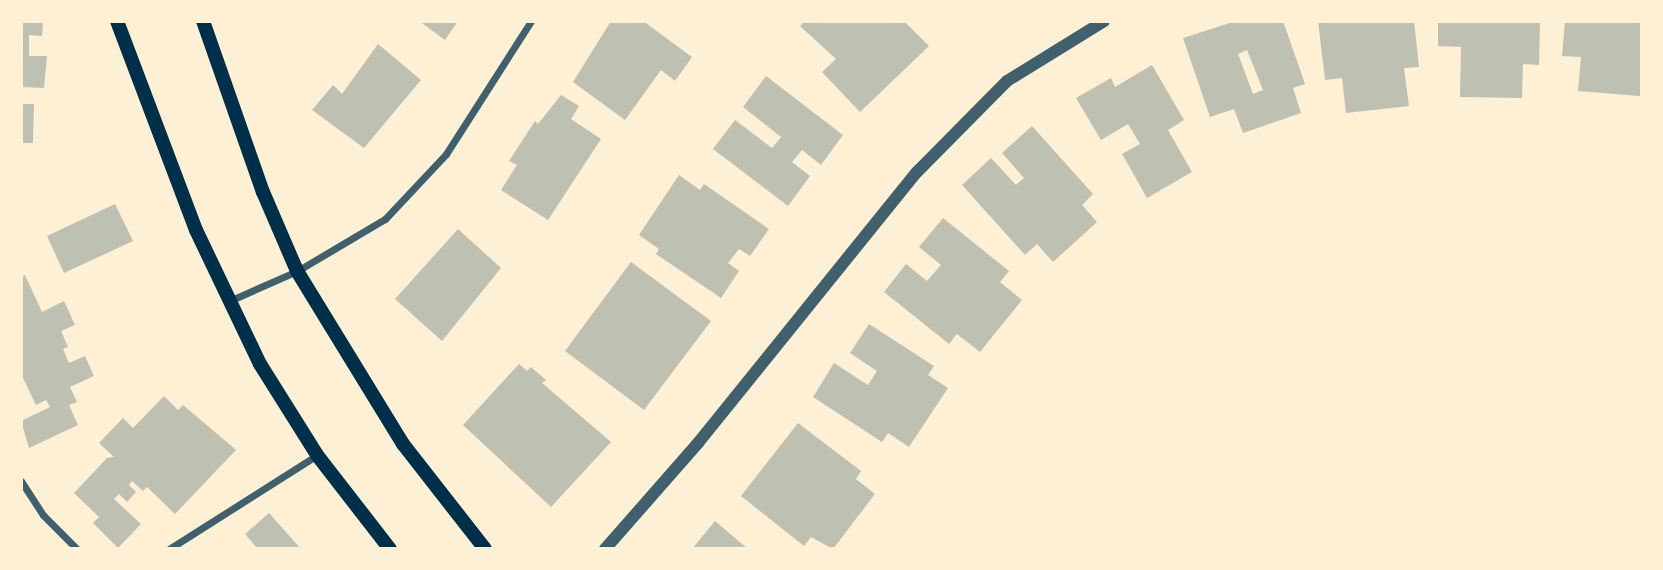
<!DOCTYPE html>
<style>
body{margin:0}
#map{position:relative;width:1663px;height:570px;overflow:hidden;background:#fdf0d5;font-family:"Titillium Web",sans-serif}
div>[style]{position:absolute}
.building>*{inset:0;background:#bec0b2}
.minor>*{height:7px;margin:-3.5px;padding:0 3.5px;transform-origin:3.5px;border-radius:3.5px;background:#3f606c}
.tertiary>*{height:12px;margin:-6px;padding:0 6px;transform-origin:6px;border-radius:6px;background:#3f606c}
.secondary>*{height:14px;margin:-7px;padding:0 7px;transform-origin:7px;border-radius:7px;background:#003049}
span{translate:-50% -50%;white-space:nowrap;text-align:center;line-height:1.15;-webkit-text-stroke:5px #fdf0d5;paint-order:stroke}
.frame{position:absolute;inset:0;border:23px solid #fdf0d5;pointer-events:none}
</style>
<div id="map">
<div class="building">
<i style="clip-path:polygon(21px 21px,43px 21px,42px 36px,29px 35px,29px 56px,47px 56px,44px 88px,21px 87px)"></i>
<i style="clip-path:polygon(419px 21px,458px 21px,445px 40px)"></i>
<i style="clip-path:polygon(611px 21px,643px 21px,692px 57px,675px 81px,661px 70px,625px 120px,573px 82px)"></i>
<i style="clip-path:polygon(805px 21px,904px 21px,929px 46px,860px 112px,822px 72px,836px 59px,800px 26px)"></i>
<i style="clip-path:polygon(evenodd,1236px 21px,1283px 21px,1305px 84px,1293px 88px,1301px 113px,1243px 133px,1234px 109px,1210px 117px,1183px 38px,1236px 21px,1247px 50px,1263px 90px,1253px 94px,1238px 54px,1247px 50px)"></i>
<i style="clip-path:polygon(1318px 21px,1414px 21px,1419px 67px,1404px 68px,1409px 106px,1346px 113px,1342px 78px,1325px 80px)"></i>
<i style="clip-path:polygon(1438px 21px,1540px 21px,1539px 65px,1523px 64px,1522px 98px,1460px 97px,1461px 47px,1438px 46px)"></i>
<i style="clip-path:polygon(1565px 21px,1642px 21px,1640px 96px,1578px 91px,1581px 57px,1562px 56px)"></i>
<i style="clip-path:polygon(378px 44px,421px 80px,364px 148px,312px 110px,333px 85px,342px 94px)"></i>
<i style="clip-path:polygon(1152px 65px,1184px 120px,1168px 130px,1192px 172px,1147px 198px,1122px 154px,1140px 144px,1128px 124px,1101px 140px,1076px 98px,1111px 78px,1115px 87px)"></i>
<i style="clip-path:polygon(766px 76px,843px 135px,821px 165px,802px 150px,792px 162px,810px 176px,788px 206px,713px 149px,735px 120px,772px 148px,781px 137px,743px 107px)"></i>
<i style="clip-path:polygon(561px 95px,579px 106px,571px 119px,601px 139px,548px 220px,501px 190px,517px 165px,509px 161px,535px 121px,538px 124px)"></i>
<i style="clip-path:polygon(21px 104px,34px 104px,33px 143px,21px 143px)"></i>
<i style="clip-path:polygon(1032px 126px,1093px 194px,1082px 205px,1097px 222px,1053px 262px,1037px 244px,1025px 255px,962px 185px,991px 158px,1016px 185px,1024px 178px,1002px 153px)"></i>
<i style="clip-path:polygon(679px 175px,700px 190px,704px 184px,769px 229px,750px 256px,739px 249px,728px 263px,739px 271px,721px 298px,656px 254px,659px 249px,639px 235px)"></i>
<i style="clip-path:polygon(115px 204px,133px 241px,64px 273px,47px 236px)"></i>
<i style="clip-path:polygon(943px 218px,1009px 271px,1000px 282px,1022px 300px,980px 352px,957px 334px,949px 344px,884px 292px,906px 264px,927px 281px,941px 265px,919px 247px)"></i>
<i style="clip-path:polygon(458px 229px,501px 268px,442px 341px,395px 299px)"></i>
<i style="clip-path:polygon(631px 262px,711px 321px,644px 410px,565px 351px)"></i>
<i style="clip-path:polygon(25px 275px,42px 312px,64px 301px,75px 325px,61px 331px,68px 347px,63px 349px,69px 363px,85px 356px,94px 376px,70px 387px,77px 402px,69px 405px,78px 425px,29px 448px,21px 421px,50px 407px,46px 400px,36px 405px,21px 374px,21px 277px)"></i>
<i style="clip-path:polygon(869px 324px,934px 366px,928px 375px,948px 388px,909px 447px,888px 433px,882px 442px,813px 397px,834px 363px,868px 385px,877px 371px,850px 353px)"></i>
<i style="clip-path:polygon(519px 364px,527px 371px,531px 367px,546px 380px,542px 383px,611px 442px,551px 507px,463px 425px)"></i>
<i style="clip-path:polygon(164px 396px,178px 410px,183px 405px,236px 450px,175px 514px,147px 487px,143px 491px,132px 481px,129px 485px,136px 492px,127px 502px,119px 494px,114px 499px,141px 524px,118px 548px,93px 523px,99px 517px,74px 493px,107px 458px,114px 457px,99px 443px,123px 418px,133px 428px)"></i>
<i style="clip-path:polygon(798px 423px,861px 471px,856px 479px,875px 494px,833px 549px,811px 537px,804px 546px,741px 496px)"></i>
<i style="clip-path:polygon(269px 513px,301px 549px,258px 549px,245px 534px)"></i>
<i style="clip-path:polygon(715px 521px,748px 549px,692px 549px)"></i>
</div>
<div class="minor">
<i style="left:229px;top:301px;width:74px;rotate:-23.8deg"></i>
<i style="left:297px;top:271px;width:102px;rotate:-30.6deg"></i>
<i style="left:385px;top:219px;width:89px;rotate:-46.8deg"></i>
<i style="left:446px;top:154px;width:158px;rotate:-57.4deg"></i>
<i style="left:21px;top:481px;width:40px;rotate:57.1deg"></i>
<i style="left:43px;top:515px;width:48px;rotate:45deg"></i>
<i style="left:169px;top:549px;width:175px;rotate:-32.4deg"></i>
</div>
<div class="tertiary">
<i style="left:605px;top:549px;width:141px;rotate:-48.7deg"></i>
<i style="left:698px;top:443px;width:348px;rotate:-51.1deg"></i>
<i style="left:917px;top:172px;width:128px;rotate:-45.3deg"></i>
<i style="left:1007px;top:81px;width:114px;rotate:-31.7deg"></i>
</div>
<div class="secondary">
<i style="left:117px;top:21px;width:223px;rotate:69.3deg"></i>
<i style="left:196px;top:230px;width:148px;rotate:64.5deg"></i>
<i style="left:260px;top:364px;width:107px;rotate:57.9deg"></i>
<i style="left:317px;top:455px;width:119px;rotate:52.2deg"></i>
<i style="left:203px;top:21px;width:181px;rotate:70.7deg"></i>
<i style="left:263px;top:192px;width:86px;rotate:66.7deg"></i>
<i style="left:297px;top:271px;width:203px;rotate:58.5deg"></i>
<i style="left:403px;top:444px;width:133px;rotate:52deg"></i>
</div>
<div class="frame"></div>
</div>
